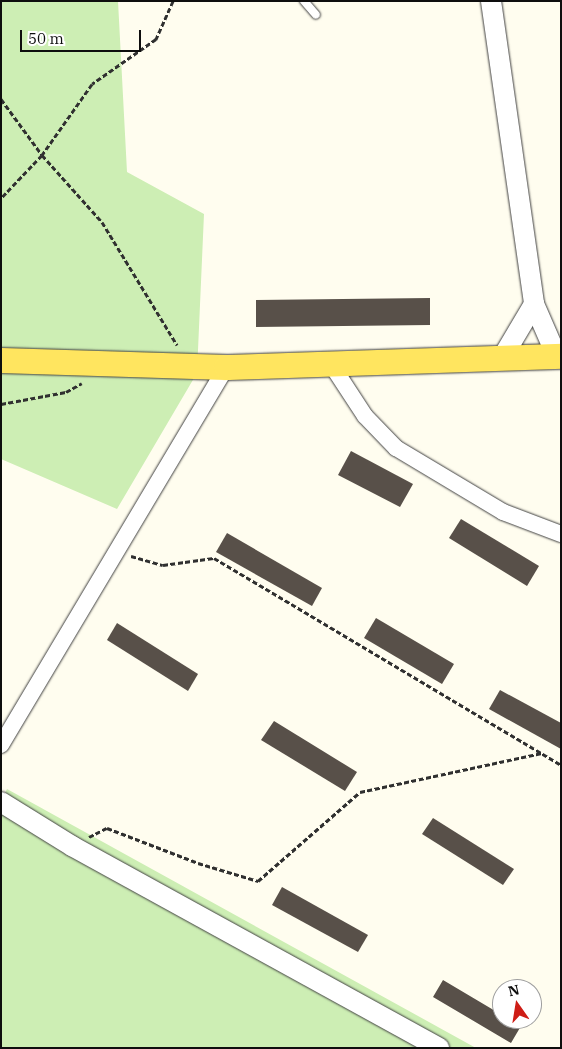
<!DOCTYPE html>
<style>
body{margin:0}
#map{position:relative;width:562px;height:1049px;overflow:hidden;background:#fffdef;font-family:"IBM Plex Serif",serif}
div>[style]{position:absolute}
.green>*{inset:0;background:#cdeeb4}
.building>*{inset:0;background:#585049}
.path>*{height:3px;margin-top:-1.5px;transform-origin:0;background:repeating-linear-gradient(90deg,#303030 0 5px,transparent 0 7.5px)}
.roads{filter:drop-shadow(0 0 1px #414141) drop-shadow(0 0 1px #414141)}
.service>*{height:8px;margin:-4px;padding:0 4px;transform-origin:4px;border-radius:4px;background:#fff}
.minor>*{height:16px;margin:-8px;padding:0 8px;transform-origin:8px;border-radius:8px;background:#fff}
.tertiary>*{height:20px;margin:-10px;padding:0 10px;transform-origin:10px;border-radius:10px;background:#fff}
.primary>*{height:25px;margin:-12.5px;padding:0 12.5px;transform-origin:12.5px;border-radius:12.5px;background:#ffe55f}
span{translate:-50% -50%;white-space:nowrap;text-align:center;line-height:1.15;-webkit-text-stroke:5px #fff;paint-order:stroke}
.frame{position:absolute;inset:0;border:2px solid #0e0e0e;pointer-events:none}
.north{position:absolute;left:492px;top:979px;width:50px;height:50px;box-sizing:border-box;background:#fff;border:1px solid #9f9f9f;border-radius:50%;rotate:347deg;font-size:14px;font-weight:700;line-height:20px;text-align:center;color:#0e0e0e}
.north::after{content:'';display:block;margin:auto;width:18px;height:22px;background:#ce1d16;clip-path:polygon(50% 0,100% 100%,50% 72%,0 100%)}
.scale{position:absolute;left:20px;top:30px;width:121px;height:22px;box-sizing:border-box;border:2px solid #0e0e0e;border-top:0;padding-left:6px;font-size:15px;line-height:18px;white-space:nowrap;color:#0e0e0e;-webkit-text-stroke:4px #fff;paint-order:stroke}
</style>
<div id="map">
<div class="green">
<i style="clip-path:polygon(1px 1px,118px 1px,127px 172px,204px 214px,197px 373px,117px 509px,1px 459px)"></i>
<i style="clip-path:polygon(7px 789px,476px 1048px,1px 1048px,1px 801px)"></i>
</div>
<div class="building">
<i style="clip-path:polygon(430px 298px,430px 325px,256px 327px,256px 300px)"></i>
<i style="clip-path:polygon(351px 451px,413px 484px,400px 507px,338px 475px)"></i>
<i style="clip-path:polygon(461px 519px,539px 566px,527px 586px,449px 538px)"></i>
<i style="clip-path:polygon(227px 533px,322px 588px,312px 606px,216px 552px)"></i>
<i style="clip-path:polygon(376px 618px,454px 664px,442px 684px,364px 638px)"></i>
<i style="clip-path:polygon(117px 623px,198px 674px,188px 691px,107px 640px)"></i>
<i style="clip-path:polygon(500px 690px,561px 723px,561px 749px,489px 709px)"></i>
<i style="clip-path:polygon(274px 721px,357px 772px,345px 791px,261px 740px)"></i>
<i style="clip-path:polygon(433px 818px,514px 869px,503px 885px,422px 834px)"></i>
<i style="clip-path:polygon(282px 887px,368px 935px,358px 952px,272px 905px)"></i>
<i style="clip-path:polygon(443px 980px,502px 1015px,502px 1019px,521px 1026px,511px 1043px,433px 997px)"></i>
</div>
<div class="path">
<i style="left:173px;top:1px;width:42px;rotate:114.1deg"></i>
<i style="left:156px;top:39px;width:78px;rotate:144.9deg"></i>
<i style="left:92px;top:84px;width:87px;rotate:125.2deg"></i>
<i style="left:42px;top:155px;width:90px;rotate:48.2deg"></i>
<i style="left:102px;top:222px;width:144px;rotate:58.6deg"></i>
<i style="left:1px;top:99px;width:69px;rotate:53.8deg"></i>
<i style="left:42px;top:155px;width:59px;rotate:133.6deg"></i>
<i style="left:1px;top:404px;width:66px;rotate:-10.5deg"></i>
<i style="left:66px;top:392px;width:18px;rotate:-29deg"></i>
<i style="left:131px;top:556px;width:33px;rotate:16deg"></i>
<i style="left:163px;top:565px;width:51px;rotate:-7.8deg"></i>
<i style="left:214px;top:558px;width:404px;rotate:30.8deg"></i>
<i style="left:89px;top:837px;width:20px;rotate:-27deg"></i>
<i style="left:107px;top:828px;width:97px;rotate:21deg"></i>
<i style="left:198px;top:863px;width:63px;rotate:16.7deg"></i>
<i style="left:258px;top:881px;width:135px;rotate:-41.1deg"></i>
<i style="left:360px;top:792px;width:186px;rotate:-12.1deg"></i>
</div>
<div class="roads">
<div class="service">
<i style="left:304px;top:1px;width:18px;rotate:49deg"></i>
</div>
<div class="minor">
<i style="left:331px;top:364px;width:62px;rotate:56.8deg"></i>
<i style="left:365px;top:416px;width:45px;rotate:45.9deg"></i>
<i style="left:396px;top:448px;width:125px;rotate:30.9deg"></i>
<i style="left:503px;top:512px;width:62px;rotate:20.8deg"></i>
<i style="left:1px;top:745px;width:440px;rotate:-59.2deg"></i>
</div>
<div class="tertiary">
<i style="left:491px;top:1px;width:306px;rotate:81.9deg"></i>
<i style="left:534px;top:304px;width:58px;rotate:66.5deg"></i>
<i style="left:502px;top:358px;width:63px;rotate:-59.3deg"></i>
<i style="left:1px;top:802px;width:84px;rotate:31.8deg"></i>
<i style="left:72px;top:846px;width:419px;rotate:28.8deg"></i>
</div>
<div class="primary">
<i style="left:1px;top:360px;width:225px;rotate:1.8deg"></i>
<i style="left:226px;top:367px;width:335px;rotate:-1.9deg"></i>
</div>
</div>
<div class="frame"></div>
<div class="north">N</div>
<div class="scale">50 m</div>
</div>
